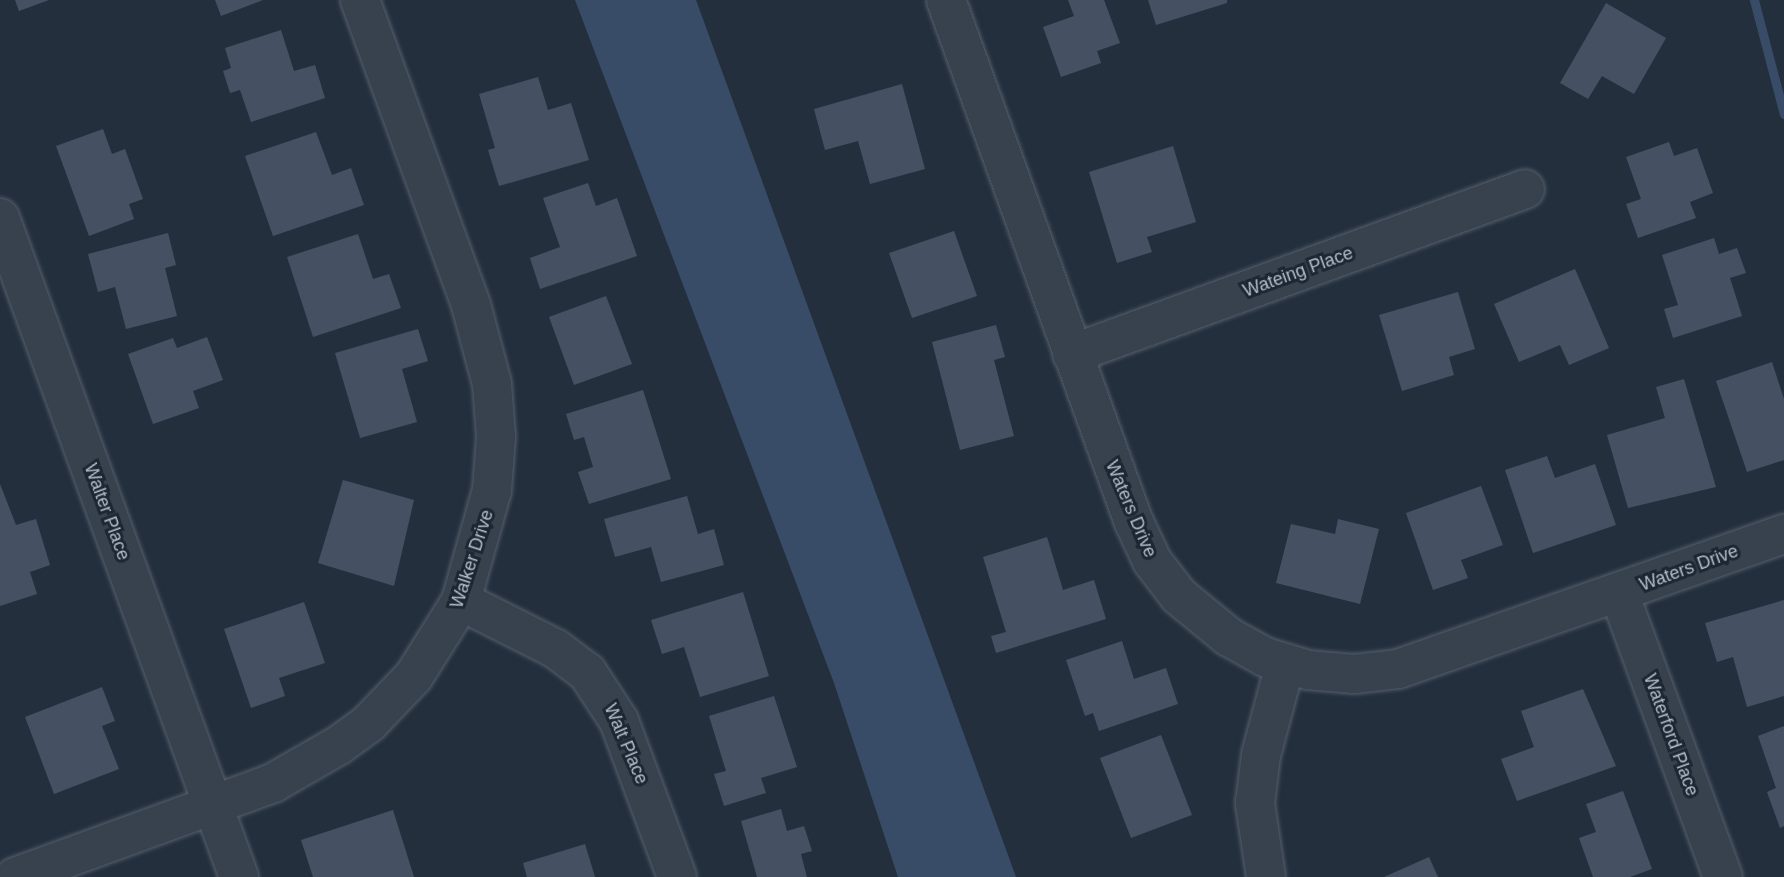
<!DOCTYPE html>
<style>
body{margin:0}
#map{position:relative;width:1784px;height:877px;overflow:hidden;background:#242f3e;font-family:Arial,sans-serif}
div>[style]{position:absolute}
.water>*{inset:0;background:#394c67}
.stream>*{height:9px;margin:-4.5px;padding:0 4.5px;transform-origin:4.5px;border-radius:4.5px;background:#394c67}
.building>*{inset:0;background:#455162}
.roads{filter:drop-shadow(0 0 2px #565f6c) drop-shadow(0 0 2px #565f6c)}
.minor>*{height:38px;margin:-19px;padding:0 19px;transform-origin:19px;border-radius:19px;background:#38414e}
span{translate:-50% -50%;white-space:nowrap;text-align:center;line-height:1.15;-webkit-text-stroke:6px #1d2633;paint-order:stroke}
.street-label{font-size:18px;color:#b4bcc9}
</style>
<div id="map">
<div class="water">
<i style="clip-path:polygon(575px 0,696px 0,1016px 877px,898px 877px,834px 683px)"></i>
</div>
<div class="stream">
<i style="left:1754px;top:0;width:118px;rotate:75.3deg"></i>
</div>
<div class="building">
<i style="clip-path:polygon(15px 0,49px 0,19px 11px)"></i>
<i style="clip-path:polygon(215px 0,263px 0,221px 16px)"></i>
<i style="clip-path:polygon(1068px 0,1104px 0,1120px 43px,1097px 51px,1101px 63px,1061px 77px,1043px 27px,1074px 16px)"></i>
<i style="clip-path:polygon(1148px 0,1227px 0,1227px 3px,1156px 25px)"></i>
<i style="clip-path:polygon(1606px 3px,1666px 38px,1634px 94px,1602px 76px,1588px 99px,1560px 83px)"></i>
<i style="clip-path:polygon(281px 30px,294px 71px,315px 65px,325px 98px,251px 122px,240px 90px,230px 93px,223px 71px,231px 68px,225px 48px)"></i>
<i style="clip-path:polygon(538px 77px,548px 110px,571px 103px,589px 160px,499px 186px,488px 150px,495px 148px,479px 94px)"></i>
<i style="clip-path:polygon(902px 84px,925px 169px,870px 184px,858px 141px,825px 150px,814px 109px)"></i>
<i style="clip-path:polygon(103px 129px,112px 154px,125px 149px,143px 199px,129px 204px,134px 219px,89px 236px,56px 146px)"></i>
<i style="clip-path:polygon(316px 132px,332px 175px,351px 168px,364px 205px,273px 236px,245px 156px)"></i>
<i style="clip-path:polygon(1669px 142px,1674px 156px,1697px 148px,1713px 193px,1690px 202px,1696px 218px,1638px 238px,1626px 204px,1641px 199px,1626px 157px)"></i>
<i style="clip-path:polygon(1173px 146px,1196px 222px,1147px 237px,1152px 252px,1117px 263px,1089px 172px)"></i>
<i style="clip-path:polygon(588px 183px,596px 206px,617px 198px,637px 256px,540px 289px,530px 258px,560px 247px,543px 198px)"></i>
<i style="clip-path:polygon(954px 231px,977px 296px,912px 318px,889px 253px)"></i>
<i style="clip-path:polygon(168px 233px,176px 265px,165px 268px,177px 316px,126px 329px,115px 287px,98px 292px,88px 254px)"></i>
<i style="clip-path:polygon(358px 234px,373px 279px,389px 274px,401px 308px,313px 337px,287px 257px)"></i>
<i style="clip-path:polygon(1714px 238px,1719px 254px,1737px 248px,1746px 273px,1730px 278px,1742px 316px,1673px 338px,1664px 309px,1678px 305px,1662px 255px)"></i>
<i style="clip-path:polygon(1575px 269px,1609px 348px,1569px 365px,1560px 345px,1519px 362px,1494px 304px)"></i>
<i style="clip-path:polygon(1458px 292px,1475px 349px,1449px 357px,1454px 375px,1402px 391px,1379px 315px)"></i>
<i style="clip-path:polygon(606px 296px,632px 364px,574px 385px,549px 317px)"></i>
<i style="clip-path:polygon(996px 325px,1005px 357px,994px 360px,1014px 436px,960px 450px,932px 342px)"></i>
<i style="clip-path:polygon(418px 329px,428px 361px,402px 369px,417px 422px,360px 438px,335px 353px)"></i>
<i style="clip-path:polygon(207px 337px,223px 380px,193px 391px,199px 408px,153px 424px,128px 354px,173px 338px,177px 348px)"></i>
<i style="clip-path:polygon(1772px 362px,1784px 399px,1784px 460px,1747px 472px,1716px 381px)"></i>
<i style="clip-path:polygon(1684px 379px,1716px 487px,1628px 508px,1607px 435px,1665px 418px,1656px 387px)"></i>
<i style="clip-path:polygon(643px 390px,671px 479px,589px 504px,578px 472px,593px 467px,584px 437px,574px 440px,566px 414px)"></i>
<i style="clip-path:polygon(1547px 456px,1555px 478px,1595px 464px,1616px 525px,1533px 553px,1505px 470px)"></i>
<i style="clip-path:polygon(343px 480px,414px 500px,394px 586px,318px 563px)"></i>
<i style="clip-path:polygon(0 484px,16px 525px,36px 519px,50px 565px,30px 572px,37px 594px,0 606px)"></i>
<i style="clip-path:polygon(1481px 486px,1503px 545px,1461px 560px,1468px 578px,1433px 590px,1406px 513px)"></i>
<i style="clip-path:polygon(687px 496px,698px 534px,714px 529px,724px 565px,661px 582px,651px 547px,615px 557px,604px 519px)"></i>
<i style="clip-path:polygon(1338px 519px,1379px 529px,1360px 604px,1276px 583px,1291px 524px,1335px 534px)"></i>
<i style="clip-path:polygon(1047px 537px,1063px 590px,1094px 580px,1106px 619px,996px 653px,991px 636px,1006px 632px,983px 557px)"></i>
<i style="clip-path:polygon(743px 592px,769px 676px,700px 697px,684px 647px,662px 654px,651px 620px)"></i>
<i style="clip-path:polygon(1784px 600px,1784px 696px,1747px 707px,1733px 657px,1717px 662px,1705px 623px)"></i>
<i style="clip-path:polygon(304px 602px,325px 663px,279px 678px,285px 696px,251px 708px,224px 629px)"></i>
<i style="clip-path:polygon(1122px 641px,1134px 679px,1166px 668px,1178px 704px,1099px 731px,1093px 713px,1085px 716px,1066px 660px)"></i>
<i style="clip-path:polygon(102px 687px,115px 721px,102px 726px,119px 769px,54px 794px,25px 717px)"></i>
<i style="clip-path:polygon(1583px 689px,1616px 766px,1517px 801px,1501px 759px,1534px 747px,1521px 711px)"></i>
<i style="clip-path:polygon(774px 696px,797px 767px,761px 778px,766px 793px,724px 806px,714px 774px,726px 771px,709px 716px)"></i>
<i style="clip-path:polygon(1784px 726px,1784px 826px,1780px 828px,1767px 792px,1776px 788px,1758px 736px)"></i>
<i style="clip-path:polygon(1161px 735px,1192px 815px,1131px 838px,1100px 758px)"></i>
<i style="clip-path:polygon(1623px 791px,1652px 869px,1630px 877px,1593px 877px,1579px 838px,1596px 832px,1586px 804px)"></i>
<i style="clip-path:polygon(781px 809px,787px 831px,804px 826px,812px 851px,801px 854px,807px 877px,757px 877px,741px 821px)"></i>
<i style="clip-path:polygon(393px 810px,414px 877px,313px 877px,301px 840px)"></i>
<i style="clip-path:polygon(585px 844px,595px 877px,527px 877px,523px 863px)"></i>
<i style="clip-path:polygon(1429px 857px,1438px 877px,1384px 877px)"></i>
</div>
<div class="roads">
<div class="minor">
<i style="left:946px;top:0;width:553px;rotate:70.22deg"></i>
<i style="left:1133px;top:520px;width:45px;rotate:65.1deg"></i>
<i style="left:1152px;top:561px;width:44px;rotate:52.4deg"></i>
<i style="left:1179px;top:596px;width:65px;rotate:39.4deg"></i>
<i style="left:1229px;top:637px;width:41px;rotate:29.1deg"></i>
<i style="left:1265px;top:657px;width:45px;rotate:16.8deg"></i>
<i style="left:1308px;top:670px;width:46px;rotate:5deg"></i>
<i style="left:1354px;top:674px;width:44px;rotate:-6.5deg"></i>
<i style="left:1398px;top:669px;width:409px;rotate:-19.3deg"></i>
<i style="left:0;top:218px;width:701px;rotate:70.07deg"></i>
<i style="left:1072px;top:354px;width:482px;rotate:-20deg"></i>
<i style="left:1619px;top:593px;width:302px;rotate:69.9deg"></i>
<i style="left:461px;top:601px;width:106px;rotate:26.8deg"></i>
<i style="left:556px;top:649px;width:39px;rotate:37deg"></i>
<i style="left:587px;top:672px;width:59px;rotate:56.9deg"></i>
<i style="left:619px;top:721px;width:166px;rotate:69.6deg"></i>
<i style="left:15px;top:877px;width:275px;rotate:-20deg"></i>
<i style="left:273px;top:783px;width:76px;rotate:-29.9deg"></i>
<i style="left:339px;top:745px;width:37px;rotate:-36deg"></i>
<i style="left:369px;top:723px;width:65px;rotate:-46.2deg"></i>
<i style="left:414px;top:676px;width:89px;rotate:-57.9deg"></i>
<i style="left:461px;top:601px;width:115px;rotate:-74.4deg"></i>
<i style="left:492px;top:490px;width:53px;rotate:-85.7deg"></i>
<i style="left:496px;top:437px;width:53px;rotate:-94.3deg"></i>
<i style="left:492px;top:384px;width:82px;rotate:-104.9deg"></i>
<i style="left:471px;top:305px;width:325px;rotate:-110deg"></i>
<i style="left:1266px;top:877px;width:75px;rotate:-98.5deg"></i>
<i style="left:1255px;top:803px;width:48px;rotate:-82.9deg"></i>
<i style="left:1261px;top:755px;width:93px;rotate:-75.1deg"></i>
</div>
</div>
<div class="street-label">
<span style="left:1298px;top:272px;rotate:-20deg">Wateing Place</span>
<span style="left:1131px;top:509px;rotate:67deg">Waters Drive</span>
<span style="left:107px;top:512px;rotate:70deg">Walter Place</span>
<span style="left:472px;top:559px;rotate:-72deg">Walker Drive</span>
<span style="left:1689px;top:568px;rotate:-20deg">Waters Drive</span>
<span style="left:1671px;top:735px;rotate:70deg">Waterford Place</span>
<span style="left:626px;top:744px;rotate:67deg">Walt Place</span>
</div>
</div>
